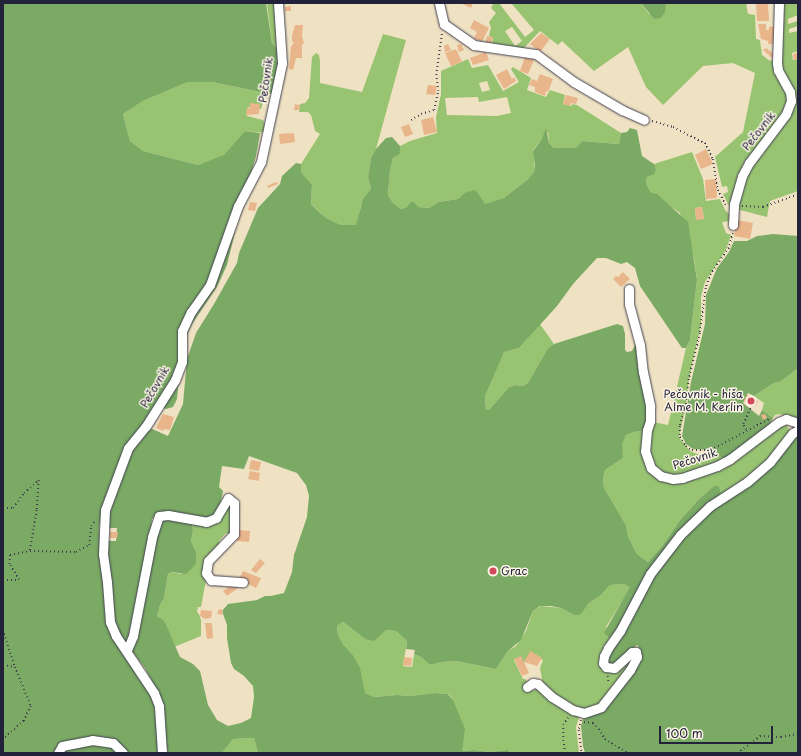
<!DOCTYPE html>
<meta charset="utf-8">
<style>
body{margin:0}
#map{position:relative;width:801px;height:756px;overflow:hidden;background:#efe2c3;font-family:"Playpen Sans",sans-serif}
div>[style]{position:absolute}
.green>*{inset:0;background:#98c472}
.forest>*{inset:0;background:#7aaa64}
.building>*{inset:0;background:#e9b58a}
.path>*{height:1.5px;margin-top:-0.75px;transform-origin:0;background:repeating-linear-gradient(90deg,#413f4f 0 1px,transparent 0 4px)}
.roads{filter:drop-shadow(0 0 1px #413f4f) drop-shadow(0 0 1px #413f4f)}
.street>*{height:9px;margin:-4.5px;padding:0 4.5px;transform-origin:4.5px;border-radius:4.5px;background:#fff}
.dots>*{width:11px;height:11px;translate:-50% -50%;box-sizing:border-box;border:2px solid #fcf5e5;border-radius:50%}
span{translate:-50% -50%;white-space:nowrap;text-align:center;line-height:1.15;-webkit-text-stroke:3px #fcf5e5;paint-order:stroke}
.street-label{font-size:11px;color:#22223b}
.poi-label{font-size:11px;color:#22223b}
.right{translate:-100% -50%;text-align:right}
.left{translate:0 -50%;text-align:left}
.frame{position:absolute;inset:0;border:4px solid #22223b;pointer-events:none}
.scale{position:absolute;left:659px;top:726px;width:114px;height:18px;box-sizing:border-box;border:2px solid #22223b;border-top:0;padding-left:5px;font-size:12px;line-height:14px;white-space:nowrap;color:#22223b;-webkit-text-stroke:3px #fcf5e5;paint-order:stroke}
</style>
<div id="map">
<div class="green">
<i style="clip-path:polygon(evenodd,492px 3px,499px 3px,525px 37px,534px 30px,511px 3px,641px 3px,649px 14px,664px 12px,666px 3px,746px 3px,748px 14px,755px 15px,756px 39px,760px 40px,762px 55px,770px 61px,776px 58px,788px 89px,788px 108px,748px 161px,732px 206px,729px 206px,723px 194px,728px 192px,727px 186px,722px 187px,715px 157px,743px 132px,755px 73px,733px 63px,703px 66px,663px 105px,646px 87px,628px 47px,594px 71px,562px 41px,558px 45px,540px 31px,523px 49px,492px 46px,493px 38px,489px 36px,491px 28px,489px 22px,496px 13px,491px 8px,493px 4px,492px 3px,512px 27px,522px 41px,515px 46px,505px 31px,512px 27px)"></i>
<i style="clip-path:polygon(781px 3px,798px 3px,798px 15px,788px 19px,788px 24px,798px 21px,798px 26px,789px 29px,789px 33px,798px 31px,798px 51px,792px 53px,793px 60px,798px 59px,798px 191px,770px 201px,767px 217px,740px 210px,738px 207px,743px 178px,793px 108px,781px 69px,783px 31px)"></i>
<i style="clip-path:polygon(267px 4px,274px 4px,279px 51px,272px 43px)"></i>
<i style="clip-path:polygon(383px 34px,406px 40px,376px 149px,371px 158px,368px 177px,371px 189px,361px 205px,357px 225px,341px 225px,326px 218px,311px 204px,312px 186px,301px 172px,301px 164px,320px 134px,315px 131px,311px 115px,308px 112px,299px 112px,300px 104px,305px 103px,309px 98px,312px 57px,316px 53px,319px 55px,320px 62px,320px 83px,362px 92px)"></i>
<i style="clip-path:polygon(evenodd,468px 59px,472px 68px,488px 65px,503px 91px,519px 82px,511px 69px,513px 67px,531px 78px,527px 90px,546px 97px,550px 90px,565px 95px,563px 104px,572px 106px,572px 104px,577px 105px,621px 133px,619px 144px,582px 141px,576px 148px,554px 148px,549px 143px,548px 132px,533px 150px,535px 157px,534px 172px,528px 179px,504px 198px,485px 205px,478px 193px,464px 193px,458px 199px,438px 202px,429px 208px,419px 207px,414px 202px,410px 202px,407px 207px,401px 209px,393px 203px,388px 195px,390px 170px,393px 158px,400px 154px,400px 146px,410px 141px,437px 133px,436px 117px,441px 94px,441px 71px,468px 59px,487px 81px,490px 90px,482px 92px,479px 83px,487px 81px,468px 59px,478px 97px,479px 102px,507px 97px,511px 113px,497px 116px,447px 115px,445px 98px,478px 97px)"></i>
<i style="clip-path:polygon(188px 82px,212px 82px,270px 94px,264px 99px,261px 109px,248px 107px,247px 116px,263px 120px,268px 133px,245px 131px,224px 156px,198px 165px,143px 151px,130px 141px,123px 114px,143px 101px)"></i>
<i style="clip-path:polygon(evenodd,692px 152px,703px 179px,706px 201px,720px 199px,725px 210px,731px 216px,730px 221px,722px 222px,726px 233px,731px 235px,726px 250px,705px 282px,701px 297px,701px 325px,689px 378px,686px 405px,679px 437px,690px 451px,697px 454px,710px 453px,726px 459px,680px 477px,657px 472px,647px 447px,653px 422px,668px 425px,686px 348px,690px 340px,697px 280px,694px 258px,680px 213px,651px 193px,646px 183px,647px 177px,656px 169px,654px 164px,692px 152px,702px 207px,704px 219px,696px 219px,695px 208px,702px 207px)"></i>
<i style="clip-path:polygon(540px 324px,554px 344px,548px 348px,528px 383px,522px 386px,516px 385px,509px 387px,489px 410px,486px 410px,485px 396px,501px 357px,504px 352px,519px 348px)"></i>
<i style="clip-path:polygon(798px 368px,798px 421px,780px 414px,775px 415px,773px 418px,762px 410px,764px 403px,754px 396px,774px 383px,780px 382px)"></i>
<i style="clip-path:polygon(784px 423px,790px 430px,766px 464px,721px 495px,714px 486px,700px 498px,680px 520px,663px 545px,648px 562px,637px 554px,628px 536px,626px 525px,604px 488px,603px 479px,605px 470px,623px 458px,621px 444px,626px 435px,634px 432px,648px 430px,643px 446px,660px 478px,719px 467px)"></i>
<i style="clip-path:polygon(230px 502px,230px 536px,226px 533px,219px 541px,221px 546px,214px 551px,206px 580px,201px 607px,198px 607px,197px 612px,199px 614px,201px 620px,201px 636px,174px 647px,164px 620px,157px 616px,160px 605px,164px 598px,168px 574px,172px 572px,181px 574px,196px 552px,191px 541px,193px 531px,192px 523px)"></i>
<i style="clip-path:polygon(624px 584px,631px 587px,606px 627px,633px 659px,597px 707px,586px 710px,564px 703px,543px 685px,540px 668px,543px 660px,530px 653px,524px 663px,521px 657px,514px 660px,523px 679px,525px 679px,531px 686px,529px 688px,533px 691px,540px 687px,580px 714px,576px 727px,579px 753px,510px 753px,508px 750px,490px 752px,473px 750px,462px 751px,453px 700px,449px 694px,436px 693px,410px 696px,397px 695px,373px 697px,365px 693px,353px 655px,343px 644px,338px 635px,337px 626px,343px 622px,365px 639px,377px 637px,386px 630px,396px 631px,407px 641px,403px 666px,412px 667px,414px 654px,421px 657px,430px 665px,441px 662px,456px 661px,496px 669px,508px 651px,516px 646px,526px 631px,533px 611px,541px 606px,561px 608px,574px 615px,583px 612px,588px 604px,601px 595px,610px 585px)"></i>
<i style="clip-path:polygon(254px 738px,258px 753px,222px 753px,233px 739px)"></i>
</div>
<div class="forest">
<i style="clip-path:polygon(3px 3px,266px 3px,272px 43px,279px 51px,280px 69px,275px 91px,270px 94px,212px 82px,188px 82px,143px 101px,123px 114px,130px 141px,143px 151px,198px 165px,224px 155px,245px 131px,260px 133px,256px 156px,240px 211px,227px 265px,217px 287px,192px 324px,185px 339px,181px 358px,177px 399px,173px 407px,166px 409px,158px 406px,140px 429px,102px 509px,99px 528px,106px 624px,154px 702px,159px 753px,3px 753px)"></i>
<i style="clip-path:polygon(641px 3px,666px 3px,665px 12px,661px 18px,654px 19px)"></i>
<i style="clip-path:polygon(546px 128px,549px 143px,554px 148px,576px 148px,582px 141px,619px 144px,621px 133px,627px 132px,630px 128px,637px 130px,642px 156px,654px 164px,656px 169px,654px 174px,647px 177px,646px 183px,651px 193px,657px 194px,688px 222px,697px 280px,690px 340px,686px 348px,682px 348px,640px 286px,635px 268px,627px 262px,621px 264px,606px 258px,597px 258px,573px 284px,557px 306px,519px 348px,504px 352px,485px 396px,486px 410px,489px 410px,509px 387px,516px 385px,522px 386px,528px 383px,548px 348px,554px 344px,617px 324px,623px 326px,625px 334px,625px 350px,627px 352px,632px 351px,635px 345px,639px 345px,644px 379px,648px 430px,634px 432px,626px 435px,622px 444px,623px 458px,605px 470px,603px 479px,604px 488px,626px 525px,628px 536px,637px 554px,648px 562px,663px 545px,680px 520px,700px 498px,714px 486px,719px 486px,721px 495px,681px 531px,612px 640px,604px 633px,630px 587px,624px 584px,610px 585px,601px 595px,588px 604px,583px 612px,579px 615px,574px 615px,561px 608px,551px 606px,540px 606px,533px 611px,521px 640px,508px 651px,496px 669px,456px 661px,441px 662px,430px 665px,421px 657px,414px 654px,415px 650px,406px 649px,407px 641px,396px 631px,386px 630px,374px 641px,365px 639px,343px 622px,337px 626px,338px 635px,343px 644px,353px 655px,360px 668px,365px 693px,374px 697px,397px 695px,410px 696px,436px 693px,448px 694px,453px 700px,465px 729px,462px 751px,473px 750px,490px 752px,508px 750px,510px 753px,258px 753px,254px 738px,233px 739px,222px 753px,168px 753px,155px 687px,145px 668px,132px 651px,157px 522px,168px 517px,192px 523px,193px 531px,191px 541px,196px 552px,196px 564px,186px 574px,172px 572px,168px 574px,164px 598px,160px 605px,157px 616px,164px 620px,180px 657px,193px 664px,200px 671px,208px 705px,217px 720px,228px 726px,241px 723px,251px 718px,254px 697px,253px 686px,244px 676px,234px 669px,231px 663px,227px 638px,227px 625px,222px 611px,228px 604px,257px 600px,265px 596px,271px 596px,284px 593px,292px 572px,294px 555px,307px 517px,309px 496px,306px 485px,297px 473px,249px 456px,244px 469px,222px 466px,219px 487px,223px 491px,220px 505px,217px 513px,208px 519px,157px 514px,152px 519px,147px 564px,127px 642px,122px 641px,116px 631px,105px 541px,116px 541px,117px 528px,105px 528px,109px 509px,130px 450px,150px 428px,168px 436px,183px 404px,187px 359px,196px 333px,214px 304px,237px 263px,239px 253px,258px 208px,280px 184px,282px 176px,296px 163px,301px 164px,301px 172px,312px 185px,311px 204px,317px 210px,326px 218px,341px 225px,356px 225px,363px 199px,371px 189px,368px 177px,371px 158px,376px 149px,386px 138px,392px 137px,400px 146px,400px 154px,393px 158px,390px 170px,388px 195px,393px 203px,401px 209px,407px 207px,410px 202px,414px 202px,419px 207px,429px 208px,438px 202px,458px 199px,464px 193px,474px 190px,478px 193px,485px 204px,504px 198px,528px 179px,534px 172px,535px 164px,533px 151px,542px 139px)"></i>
<i style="clip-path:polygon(773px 234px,798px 236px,798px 368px,780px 382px,774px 383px,754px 396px,748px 393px,743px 403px,759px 416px,762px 410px,773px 418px,768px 427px,726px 459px,710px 453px,709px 450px,693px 449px,686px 444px,682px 436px,691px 382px,705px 324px,706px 295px,717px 268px,729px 252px,734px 241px,747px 241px,757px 236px)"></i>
<i style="clip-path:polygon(798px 432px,798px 753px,585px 753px,583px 746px,581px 726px,583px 719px,586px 715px,602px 711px,639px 656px,638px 645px,627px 651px,615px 665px,609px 666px,606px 661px,638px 600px,682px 535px,731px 493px)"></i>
</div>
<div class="building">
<i style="clip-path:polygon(460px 3px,473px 3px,471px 8px)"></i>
<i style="clip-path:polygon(756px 3px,768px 3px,769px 21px,757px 21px)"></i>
<i style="clip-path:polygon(291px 6px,291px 11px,285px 11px,285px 7px)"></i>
<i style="clip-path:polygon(474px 20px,489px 28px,482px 42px,474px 38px,477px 32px,470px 28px)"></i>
<i style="clip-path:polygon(758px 24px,766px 24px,766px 30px,769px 30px,769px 27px,776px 26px,777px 44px,768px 44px,768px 41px,761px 39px)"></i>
<i style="clip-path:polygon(295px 25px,303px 25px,302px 36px,304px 44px,302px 44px,302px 58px,296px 58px,293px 70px,289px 69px,291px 47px,294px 42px,292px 42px,292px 36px)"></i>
<i style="clip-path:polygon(541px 33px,550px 39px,540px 52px,530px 44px)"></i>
<i style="clip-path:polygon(487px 36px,493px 37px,491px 45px,485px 44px)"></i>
<i style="clip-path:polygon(448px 44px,451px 50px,445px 52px,444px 46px)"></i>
<i style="clip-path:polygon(461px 44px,464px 50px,459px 52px,457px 45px)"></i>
<i style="clip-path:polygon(766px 48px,775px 55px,772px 58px,763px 50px)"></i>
<i style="clip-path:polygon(456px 49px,462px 62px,451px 66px,445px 53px)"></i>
<i style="clip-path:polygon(486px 52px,489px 60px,473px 65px,470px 58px)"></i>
<i style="clip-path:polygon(798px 53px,798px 59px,794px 60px,793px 54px)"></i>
<i style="clip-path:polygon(525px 57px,534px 60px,528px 74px,520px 71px)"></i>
<i style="clip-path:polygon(507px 69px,512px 79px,514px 77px,516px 81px,504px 89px,496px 75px)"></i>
<i style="clip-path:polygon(540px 74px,553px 79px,548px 92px,546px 91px,545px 96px,535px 92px,535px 87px,529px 85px,532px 79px,537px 81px)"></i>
<i style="clip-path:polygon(428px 85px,437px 86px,435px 95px,426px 94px)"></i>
<i style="clip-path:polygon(566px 95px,578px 98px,576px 104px,571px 103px,570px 106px,563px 104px)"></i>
<i style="clip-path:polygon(250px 103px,260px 104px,259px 114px,246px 115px,247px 108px,250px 108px)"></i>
<i style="clip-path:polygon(295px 104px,300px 105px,299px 110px,294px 110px)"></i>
<i style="clip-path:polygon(433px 117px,437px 132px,424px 135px,421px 120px)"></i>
<i style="clip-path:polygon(409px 124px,413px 134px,405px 137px,401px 127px)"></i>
<i style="clip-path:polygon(294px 133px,295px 142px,280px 144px,279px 134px)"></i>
<i style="clip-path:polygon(706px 149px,713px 164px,701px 169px,695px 155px)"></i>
<i style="clip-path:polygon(716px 179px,717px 198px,706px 199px,705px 180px)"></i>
<i style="clip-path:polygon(276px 182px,278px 184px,268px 188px,267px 186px)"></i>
<i style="clip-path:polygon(250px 202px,257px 203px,255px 211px,248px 210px)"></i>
<i style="clip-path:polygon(702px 207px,704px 219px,696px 220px,695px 208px)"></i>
<i style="clip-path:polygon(737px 220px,753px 223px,750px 239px,734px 236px)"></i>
<i style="clip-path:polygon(623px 272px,630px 279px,621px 287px,613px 279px,616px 276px,618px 277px)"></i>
<i style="clip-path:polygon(747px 395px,758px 401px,755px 406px,744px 401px)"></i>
<i style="clip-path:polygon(163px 414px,174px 417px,170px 430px,164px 429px,163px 431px,156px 428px)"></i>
<i style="clip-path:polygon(765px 414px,767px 418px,763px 420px,761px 415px)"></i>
<i style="clip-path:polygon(251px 460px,261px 462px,259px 471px,249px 469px)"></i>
<i style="clip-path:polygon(250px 471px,260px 473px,259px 481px,248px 479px)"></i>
<i style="clip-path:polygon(238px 530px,250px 531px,249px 542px,237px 541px)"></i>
<i style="clip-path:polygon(110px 532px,118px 532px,117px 538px,110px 538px)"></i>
<i style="clip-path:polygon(260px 559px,265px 563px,256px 573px,251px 570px)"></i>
<i style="clip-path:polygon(243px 571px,261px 578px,256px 588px,239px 579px)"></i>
<i style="clip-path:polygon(234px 583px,238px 588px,227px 596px,223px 591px)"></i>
<i style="clip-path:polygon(219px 609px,223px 610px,222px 615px,217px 614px)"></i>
<i style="clip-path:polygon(201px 610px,212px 611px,211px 618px,205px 619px,200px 616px)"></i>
<i style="clip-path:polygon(205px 623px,212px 623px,213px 638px,207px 639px)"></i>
<i style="clip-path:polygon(530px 651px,542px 658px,537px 666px,524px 662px)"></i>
<i style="clip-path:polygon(521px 656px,529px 673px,522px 676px,514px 659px)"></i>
<i style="clip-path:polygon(404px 657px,412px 658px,411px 666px,403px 665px)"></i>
</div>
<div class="path">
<i style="left:411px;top:120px;width:12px;rotate:-31deg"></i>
<i style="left:421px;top:114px;width:14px;rotate:-17deg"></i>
<i style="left:434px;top:110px;width:19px;rotate:-78deg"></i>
<i style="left:438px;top:91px;width:16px;rotate:-97deg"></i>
<i style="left:436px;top:75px;width:43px;rotate:-82.1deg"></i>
<i style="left:652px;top:121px;width:22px;rotate:16deg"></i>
<i style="left:673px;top:127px;width:36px;rotate:27deg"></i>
<i style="left:705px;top:143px;width:18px;rotate:63deg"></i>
<i style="left:713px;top:159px;width:31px;rotate:81deg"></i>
<i style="left:718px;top:190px;width:17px;rotate:62deg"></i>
<i style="left:742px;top:206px;width:21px;rotate:3deg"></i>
<i style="left:763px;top:207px;width:37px;rotate:-20deg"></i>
<i style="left:733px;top:233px;width:16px;rotate:105deg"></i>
<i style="left:729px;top:248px;width:32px;rotate:125deg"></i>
<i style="left:711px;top:274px;width:15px;rotate:110deg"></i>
<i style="left:706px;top:288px;width:45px;rotate:97.6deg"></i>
<i style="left:700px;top:333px;width:47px;rotate:103.4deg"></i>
<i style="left:689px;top:379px;width:26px;rotate:97deg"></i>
<i style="left:686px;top:405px;width:22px;rotate:106deg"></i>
<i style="left:680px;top:426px;width:11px;rotate:90deg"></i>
<i style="left:680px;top:437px;width:11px;rotate:56deg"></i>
<i style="left:686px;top:446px;width:7px;rotate:34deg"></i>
<i style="left:692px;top:450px;width:19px"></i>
<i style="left:711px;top:450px;width:66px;rotate:-28.1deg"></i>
<i style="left:746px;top:430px;width:7px;rotate:-117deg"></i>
<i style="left:743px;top:424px;width:19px;rotate:-65deg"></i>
<i style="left:3px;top:508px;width:10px"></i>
<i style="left:13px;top:508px;width:19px;rotate:-54deg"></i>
<i style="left:24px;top:493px;width:20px;rotate:-41deg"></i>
<i style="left:39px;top:480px;width:30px;rotate:94deg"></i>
<i style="left:37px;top:510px;width:42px;rotate:99.7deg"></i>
<i style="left:30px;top:551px;width:46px;rotate:1.2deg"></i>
<i style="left:76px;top:552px;width:15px;rotate:-28deg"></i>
<i style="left:89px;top:545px;width:19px;rotate:-84deg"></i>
<i style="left:91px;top:526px;width:8px;rotate:-50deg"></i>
<i style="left:3px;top:580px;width:16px"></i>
<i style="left:19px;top:580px;width:19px;rotate:-122deg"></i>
<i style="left:9px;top:564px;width:9px;rotate:-84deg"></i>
<i style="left:10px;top:555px;width:19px;rotate:-12deg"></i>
<i style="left:3px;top:630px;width:39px;rotate:72deg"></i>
<i style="left:15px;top:667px;width:42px;rotate:67.7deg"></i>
<i style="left:31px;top:706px;width:17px;rotate:115deg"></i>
<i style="left:24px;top:721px;width:28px;rotate:139deg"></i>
<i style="left:3px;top:665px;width:12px;rotate:9deg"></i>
<i style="left:608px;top:676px;width:8px;rotate:83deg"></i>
<i style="left:581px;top:720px;width:10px;rotate:101deg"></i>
<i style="left:579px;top:730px;width:23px;rotate:83deg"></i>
<i style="left:584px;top:722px;width:9px;rotate:6deg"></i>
<i style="left:593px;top:723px;width:8px;rotate:45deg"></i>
<i style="left:599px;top:729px;width:12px;rotate:59deg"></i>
<i style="left:605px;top:739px;width:26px;rotate:32deg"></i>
<i style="left:565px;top:753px;width:12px;rotate:-99deg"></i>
<i style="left:563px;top:741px;width:16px;rotate:-90deg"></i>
<i style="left:563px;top:725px;width:11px;rotate:-56deg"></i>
<i style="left:737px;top:753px;width:29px;rotate:-36deg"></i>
<i style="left:760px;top:736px;width:21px;rotate:3deg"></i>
<i style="left:781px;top:737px;width:17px;rotate:-10deg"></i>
</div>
<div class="roads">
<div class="street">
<i style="left:439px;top:3px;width:22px;rotate:77deg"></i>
<i style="left:444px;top:24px;width:37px;rotate:35deg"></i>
<i style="left:474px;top:45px;width:63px;rotate:8.3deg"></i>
<i style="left:536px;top:54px;width:47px;rotate:36.4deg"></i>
<i style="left:574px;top:82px;width:56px;rotate:30.3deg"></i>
<i style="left:622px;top:110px;width:24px;rotate:24deg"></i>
<i style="left:733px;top:225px;width:21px;rotate:-87deg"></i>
<i style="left:734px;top:204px;width:29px;rotate:-74deg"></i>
<i style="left:742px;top:176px;width:15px;rotate:-62deg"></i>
<i style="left:749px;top:163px;width:61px;rotate:-52.9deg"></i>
<i style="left:786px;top:114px;width:14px;rotate:-69deg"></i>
<i style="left:791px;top:101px;width:9px;rotate:-96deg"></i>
<i style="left:790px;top:92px;width:25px;rotate:-119deg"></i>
<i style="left:778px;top:70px;width:7px;rotate:-98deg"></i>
<i style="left:777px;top:63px;width:60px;rotate:-88.1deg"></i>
<i style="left:629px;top:289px;width:15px;rotate:90deg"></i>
<i style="left:629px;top:304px;width:42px;rotate:75deg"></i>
<i style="left:640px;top:345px;width:27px;rotate:84deg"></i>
<i style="left:643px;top:372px;width:35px;rotate:78deg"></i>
<i style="left:650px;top:406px;width:15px;rotate:90deg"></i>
<i style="left:650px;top:421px;width:9px;rotate:108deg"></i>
<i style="left:647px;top:430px;width:21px;rotate:95deg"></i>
<i style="left:645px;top:451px;width:18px;rotate:71deg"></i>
<i style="left:651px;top:468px;width:13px;rotate:39deg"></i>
<i style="left:661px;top:476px;width:12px;rotate:14deg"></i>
<i style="left:673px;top:479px;width:9px;rotate:-6deg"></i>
<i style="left:682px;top:478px;width:37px;rotate:-19deg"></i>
<i style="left:717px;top:466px;width:15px;rotate:-28deg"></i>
<i style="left:730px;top:459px;width:61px;rotate:-37.1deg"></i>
<i style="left:779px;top:422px;width:8px;rotate:-23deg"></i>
<i style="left:786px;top:419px;width:13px;rotate:18deg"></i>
<i style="left:127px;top:650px;width:15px;rotate:-67deg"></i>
<i style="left:133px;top:636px;width:101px;rotate:-79.1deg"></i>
<i style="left:152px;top:537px;width:22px;rotate:-72deg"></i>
<i style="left:159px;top:516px;width:9px;rotate:-6deg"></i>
<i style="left:168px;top:515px;width:39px;rotate:10deg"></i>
<i style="left:206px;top:522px;width:11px;rotate:-22deg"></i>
<i style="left:216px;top:518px;width:23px;rotate:-59deg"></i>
<i style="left:228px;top:498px;width:8px;rotate:40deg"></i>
<i style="left:234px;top:503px;width:31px;rotate:90deg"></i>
<i style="left:234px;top:534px;width:37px;rotate:134deg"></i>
<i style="left:208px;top:561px;width:12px;rotate:99deg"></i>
<i style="left:206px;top:573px;width:9px;rotate:54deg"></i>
<i style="left:211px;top:580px;width:32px;rotate:4deg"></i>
<i style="left:527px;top:687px;width:7px;rotate:-34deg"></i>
<i style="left:533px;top:683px;width:5px;rotate:11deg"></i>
<i style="left:538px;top:684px;width:19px;rotate:43deg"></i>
<i style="left:552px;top:697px;width:25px;rotate:32deg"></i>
<i style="left:573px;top:710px;width:11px;rotate:15deg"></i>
<i style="left:584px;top:713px;width:18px;rotate:-19deg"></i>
<i style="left:601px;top:707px;width:47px;rotate:-51.9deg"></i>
<i style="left:630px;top:670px;width:15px;rotate:-62deg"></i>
<i style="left:637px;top:657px;width:5px;rotate:-101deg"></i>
<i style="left:636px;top:652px;width:4px;rotate:180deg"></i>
<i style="left:632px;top:652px;width:24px;rotate:138deg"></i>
<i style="left:614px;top:668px;width:8px;rotate:-173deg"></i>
<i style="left:606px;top:667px;width:5px;rotate:-127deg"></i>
<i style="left:603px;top:663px;width:7px;rotate:-82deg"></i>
<i style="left:604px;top:656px;width:9px;rotate:-63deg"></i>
<i style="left:608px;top:648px;width:21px;rotate:-55deg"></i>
<i style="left:620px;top:631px;width:64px;rotate:-62.2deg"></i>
<i style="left:650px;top:574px;width:49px;rotate:-52.4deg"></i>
<i style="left:680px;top:535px;width:42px;rotate:-44deg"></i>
<i style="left:710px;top:506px;width:44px;rotate:-33deg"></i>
<i style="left:747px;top:482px;width:30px;rotate:-41deg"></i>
<i style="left:770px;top:462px;width:37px;rotate:-52deg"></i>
<i style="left:793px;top:433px;width:6px;rotate:-31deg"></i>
<i style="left:58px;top:753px;width:8px;rotate:-60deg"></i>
<i style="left:62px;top:746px;width:31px;rotate:-11deg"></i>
<i style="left:92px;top:740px;width:21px;rotate:8deg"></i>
<i style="left:113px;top:743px;width:14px;rotate:45deg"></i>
<i style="left:162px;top:753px;width:47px;rotate:-93.7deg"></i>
<i style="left:159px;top:706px;width:14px;rotate:-111deg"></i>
<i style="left:154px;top:693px;width:69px;rotate:-123.7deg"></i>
<i style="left:116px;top:636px;width:15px;rotate:-113deg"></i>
<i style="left:110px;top:622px;width:40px;rotate:-94.3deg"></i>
<i style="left:107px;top:582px;width:28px;rotate:-98deg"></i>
<i style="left:103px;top:554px;width:44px;rotate:-87.4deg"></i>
<i style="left:105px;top:510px;width:66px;rotate:-69.6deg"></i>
<i style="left:128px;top:448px;width:28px;rotate:-51deg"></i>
<i style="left:146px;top:426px;width:54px;rotate:-57.8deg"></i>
<i style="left:175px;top:380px;width:19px;rotate:-69deg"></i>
<i style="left:182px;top:362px;width:31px;rotate:-90deg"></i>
<i style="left:182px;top:331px;width:21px;rotate:-65deg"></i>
<i style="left:191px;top:312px;width:33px;rotate:-55deg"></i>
<i style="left:210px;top:285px;width:84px;rotate:-70.5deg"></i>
<i style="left:238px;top:206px;width:50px;rotate:-62.4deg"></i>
<i style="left:261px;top:162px;width:101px;rotate:-78deg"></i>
<i style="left:282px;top:63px;width:60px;rotate:-93.8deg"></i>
</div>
</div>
<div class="dots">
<i style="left:751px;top:401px;background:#d1495b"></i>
<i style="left:493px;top:571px;background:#d1495b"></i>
</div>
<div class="street-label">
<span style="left:266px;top:80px;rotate:-82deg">Pečovnik</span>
<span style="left:759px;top:131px;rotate:-52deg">Pečovnik</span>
<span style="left:155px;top:387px;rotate:-60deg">Pečovnik</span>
<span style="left:695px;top:459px;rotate:-18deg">Pečovnik</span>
</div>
<div class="poi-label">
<span class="right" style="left:743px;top:401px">Pečovnik - hiša<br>Alme M. Kerlin</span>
<span class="left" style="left:501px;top:571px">Grac</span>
</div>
<div class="frame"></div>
<div class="scale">100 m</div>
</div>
